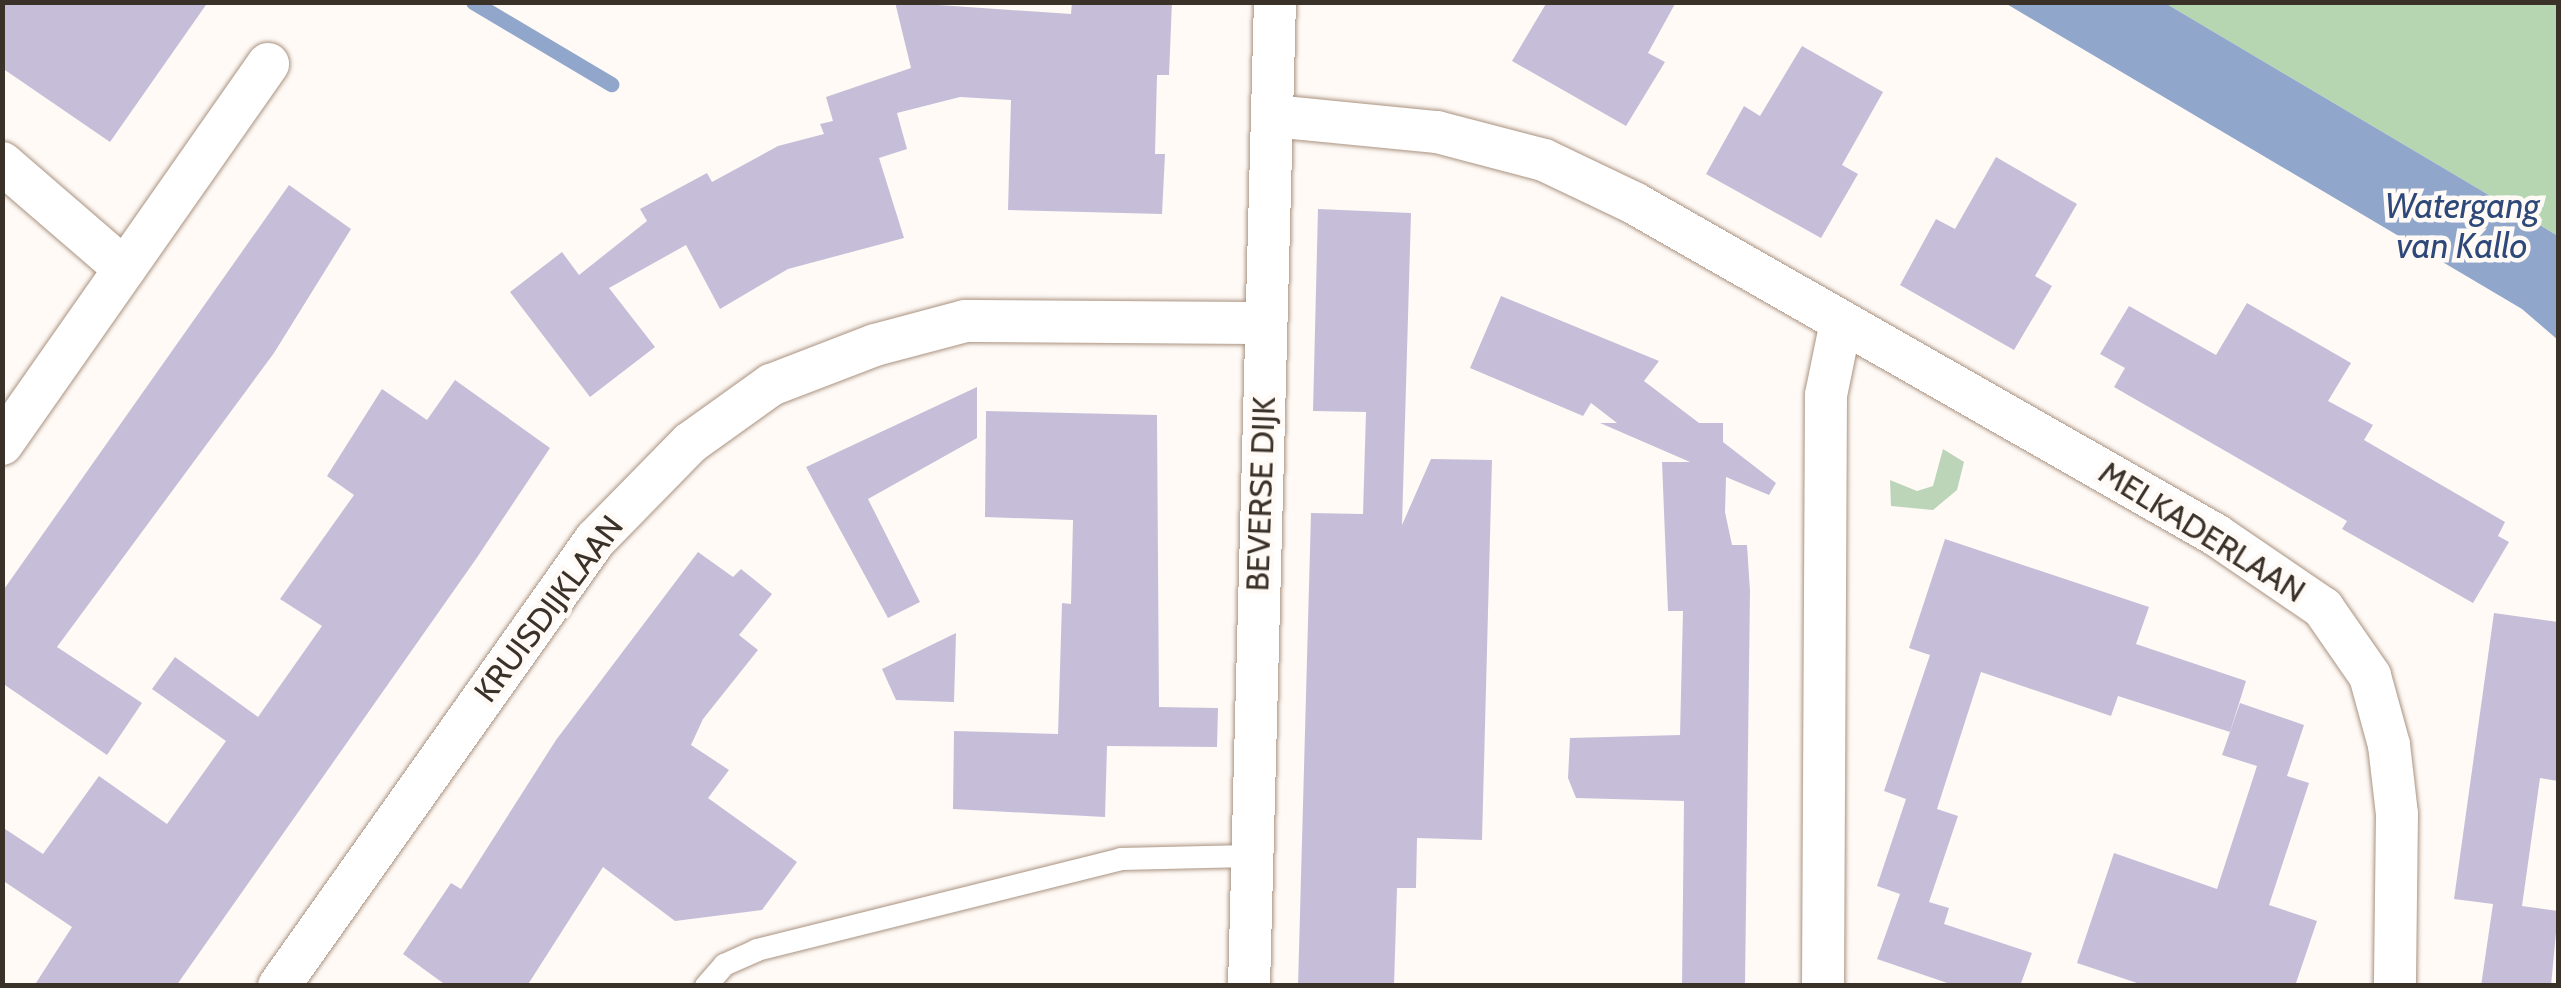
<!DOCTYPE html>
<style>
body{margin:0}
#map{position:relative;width:2561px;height:988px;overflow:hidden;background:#fffaf6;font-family:Cabin,sans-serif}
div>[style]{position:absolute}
.green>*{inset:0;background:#bcd5b8}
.forest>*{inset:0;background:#b6d5b1}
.water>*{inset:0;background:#91a6cb}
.stream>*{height:15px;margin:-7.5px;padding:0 7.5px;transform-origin:7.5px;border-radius:7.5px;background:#91a6cb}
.building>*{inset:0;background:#c6bed8}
.roads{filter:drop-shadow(0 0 2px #aa9381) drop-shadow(0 0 2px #aa9381)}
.lane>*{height:22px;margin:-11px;padding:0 11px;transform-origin:11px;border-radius:11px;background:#fff}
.street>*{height:42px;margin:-21px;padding:0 21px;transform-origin:21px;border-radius:21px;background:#fff}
span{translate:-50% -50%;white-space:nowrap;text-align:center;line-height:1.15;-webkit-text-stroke:9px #fffaf6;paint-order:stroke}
.street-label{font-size:32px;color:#3a3129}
.water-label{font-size:35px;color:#2d4879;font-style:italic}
.frame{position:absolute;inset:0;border:5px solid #3a3129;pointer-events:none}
</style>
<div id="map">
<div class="green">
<i style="clip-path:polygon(1943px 449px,1964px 462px,1957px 490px,1933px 510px,1891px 506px,1890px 480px,1917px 491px,1933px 486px)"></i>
</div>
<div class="forest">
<i style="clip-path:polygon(2165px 3px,2556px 3px,2558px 236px)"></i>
</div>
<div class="water">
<i style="clip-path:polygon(2005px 3px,2165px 3px,2558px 236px,2558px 340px,2522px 309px)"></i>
</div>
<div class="stream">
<i style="left:473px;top:2px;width:161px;rotate:30.7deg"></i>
</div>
<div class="building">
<i style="clip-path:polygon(2px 2px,208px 2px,110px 142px,2px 68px)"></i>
<i style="clip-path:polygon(895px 2px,1071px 14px,1072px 2px,1172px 2px,1169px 75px,1157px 75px,1155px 154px,1165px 154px,1162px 214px,1008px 210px,1011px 100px,960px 97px,897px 113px,907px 149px,879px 158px,904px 238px,788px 269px,720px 309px,686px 245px,609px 288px,655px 347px,590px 397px,510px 292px,562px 252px,579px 275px,647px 221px,640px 209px,707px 173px,712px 182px,778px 146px,824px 134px,820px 124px,833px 121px,826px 97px,911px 68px)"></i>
<i style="clip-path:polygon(1547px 2px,1676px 2px,1648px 53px,1665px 62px,1626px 126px,1512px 61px)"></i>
<i style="clip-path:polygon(1802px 46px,1883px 92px,1842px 165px,1858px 174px,1821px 238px,1706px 174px,1744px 106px,1760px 116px)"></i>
<i style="clip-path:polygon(1996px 157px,2077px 204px,2035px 276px,2052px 286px,2014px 350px,1900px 285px,1936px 219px,1955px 229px)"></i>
<i style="clip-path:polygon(289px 185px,351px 229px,274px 353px,57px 647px,142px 703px,107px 755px,2px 683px,2px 592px)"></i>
<i style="clip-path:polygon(1318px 209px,1411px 213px,1402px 525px,1431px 459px,1492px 460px,1482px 840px,1417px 838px,1416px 888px,1397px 888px,1394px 986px,1298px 986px,1311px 513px,1363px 514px,1366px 412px,1313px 411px)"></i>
<i style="clip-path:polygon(1501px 296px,1659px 361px,1644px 381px,1699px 423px,1723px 423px,1723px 442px,1776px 483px,1769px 495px,1726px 477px,1725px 512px,1732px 545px,1747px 545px,1750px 591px,1745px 986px,1682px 986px,1684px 801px,1576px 798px,1568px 778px,1570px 738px,1680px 735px,1683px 611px,1668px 611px,1662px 462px,1690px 462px,1600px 423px,1617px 423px,1591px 403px,1583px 416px,1470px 368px)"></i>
<i style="clip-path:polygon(2247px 303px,2351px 363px,2328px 401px,2373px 425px,2364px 440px,2505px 522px,2498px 536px,2509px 542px,2473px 603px,2342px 529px,2347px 521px,2114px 387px,2125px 368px,2100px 354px,2129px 306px,2216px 355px)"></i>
<i style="clip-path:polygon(455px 380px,550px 448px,476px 559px,176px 986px,34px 986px,72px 927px,2px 880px,2px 827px,43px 854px,99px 776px,167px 824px,226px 741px,152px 689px,175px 657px,258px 717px,322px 626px,280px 599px,354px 495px,327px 476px,382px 389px,427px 420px)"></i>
<i style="clip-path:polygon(977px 387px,977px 438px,868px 499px,920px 602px,888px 618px,806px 467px)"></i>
<i style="clip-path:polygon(986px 411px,1157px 415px,1159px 707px,1218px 708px,1217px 747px,1107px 746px,1105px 817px,953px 809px,954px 731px,1058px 734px,1062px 603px,1071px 604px,1073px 520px,985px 517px)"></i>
<i style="clip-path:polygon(1945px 539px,2149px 607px,2136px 644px,2246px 681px,2230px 732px,2118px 696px,2111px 716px,1981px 672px,1937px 809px,1958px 816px,1929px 902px,1949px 908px,1944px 924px,2032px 953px,2020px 986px,1956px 986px,1877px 959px,1900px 894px,1877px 886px,1906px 799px,1884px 791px,1930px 655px,1909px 648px)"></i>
<i style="clip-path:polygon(698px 552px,733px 577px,741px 569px,772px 594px,739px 635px,758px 650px,703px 719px,691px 745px,729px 770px,708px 798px,797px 862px,762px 910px,675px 921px,603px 867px,527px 986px,447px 986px,403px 954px,451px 883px,461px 889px,556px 740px)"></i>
<i style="clip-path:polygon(2494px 613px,2558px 622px,2558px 781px,2540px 778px,2522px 906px,2558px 911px,2551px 986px,2481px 986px,2493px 904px,2454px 899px)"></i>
<i style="clip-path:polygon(956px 633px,954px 702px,896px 700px,882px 669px)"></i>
<i style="clip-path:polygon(2240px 703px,2304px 725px,2287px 776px,2309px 783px,2269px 905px,2317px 921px,2295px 986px,2146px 986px,2077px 963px,2114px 853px,2217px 889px,2257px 766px,2222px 755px)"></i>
</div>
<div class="roads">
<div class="lane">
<i style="left:706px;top:986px;width:28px;rotate:-49deg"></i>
<i style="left:724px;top:965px;width:36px;rotate:-24deg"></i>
<i style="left:757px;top:950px;width:375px;rotate:-14deg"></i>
<i style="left:1121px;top:859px;width:128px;rotate:-1.3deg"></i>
</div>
<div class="street">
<i style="left:1273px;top:116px;width:165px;rotate:5.6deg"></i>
<i style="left:1437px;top:132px;width:111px;rotate:14.7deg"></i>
<i style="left:1544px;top:160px;width:100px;rotate:25.5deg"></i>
<i style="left:1634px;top:203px;width:670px;rotate:29.7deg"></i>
<i style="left:2216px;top:535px;width:130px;rotate:34.3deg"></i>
<i style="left:2323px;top:608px;width:83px;rotate:55.3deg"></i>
<i style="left:2370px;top:676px;width:72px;rotate:74.6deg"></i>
<i style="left:2389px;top:745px;width:69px;rotate:83.4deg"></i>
<i style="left:2397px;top:814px;width:172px;rotate:90.7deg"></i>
<i style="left:2px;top:163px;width:162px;rotate:40.8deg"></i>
<i style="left:2px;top:444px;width:464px;rotate:-55deg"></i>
<i style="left:279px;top:986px;width:547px;rotate:-54.68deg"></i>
<i style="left:595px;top:540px;width:136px;rotate:-45.6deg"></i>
<i style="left:690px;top:443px;width:100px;rotate:-35.6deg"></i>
<i style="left:771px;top:385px;width:111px;rotate:-21deg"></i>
<i style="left:875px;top:345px;width:93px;rotate:-14.9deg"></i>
<i style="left:965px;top:321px;width:301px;rotate:0.4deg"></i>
<i style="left:1249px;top:986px;width:984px;rotate:-88.49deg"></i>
<i style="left:1823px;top:986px;width:591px;rotate:-89.71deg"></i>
<i style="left:1826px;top:395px;width:75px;rotate:-78.4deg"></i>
</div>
</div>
<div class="street-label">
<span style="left:1261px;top:494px;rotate:-88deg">BEVERSE DIJK</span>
<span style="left:2202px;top:532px;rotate:32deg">MELKADERLAAN</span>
<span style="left:549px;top:609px;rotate:-53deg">KRUISDIJKLAAN</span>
</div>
<div class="water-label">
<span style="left:2462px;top:226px">Watergang<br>van Kallo</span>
</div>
<div class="frame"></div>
</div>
